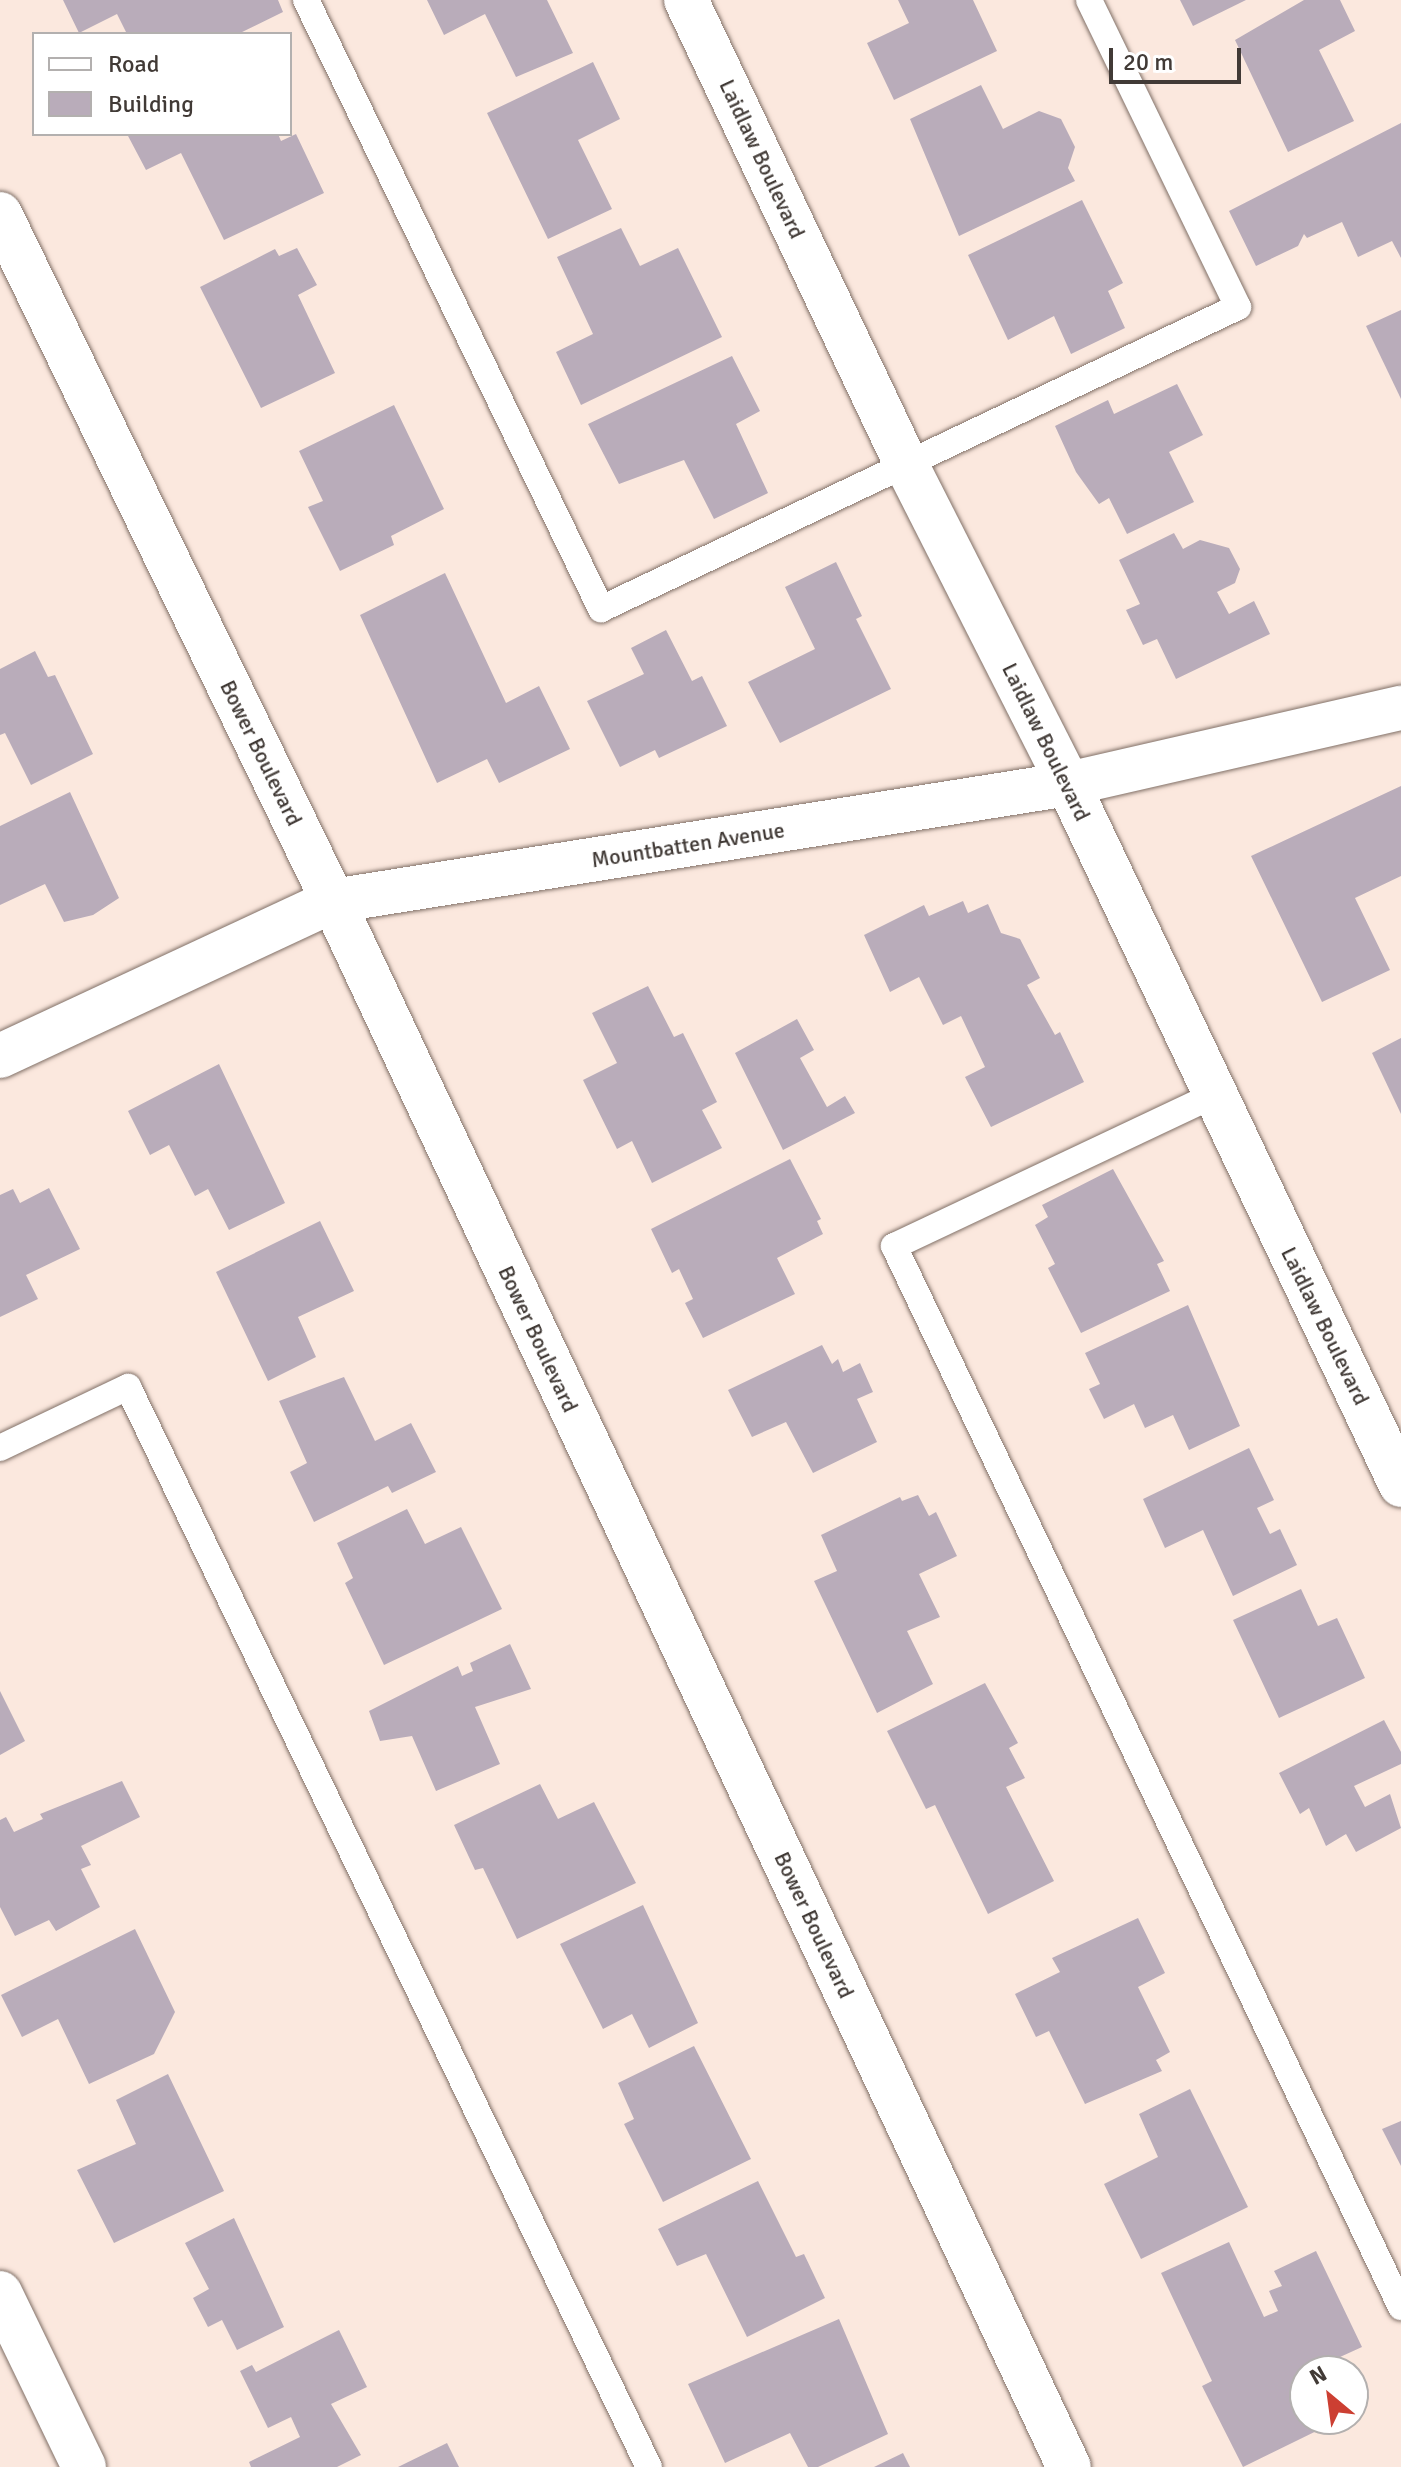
<!DOCTYPE html>
<style>
body{margin:0}
#map{position:relative;width:1401px;height:2467px;overflow:hidden;background:#fbe8de;font-family:Signika,sans-serif}
div>[style]{position:absolute}
.building>*{inset:0;background:#b9acba}
.roads{filter:drop-shadow(0 0 2px #817067) drop-shadow(0 0 2px #817067)}
.service>*{height:26px;margin:-13px;padding:0 13px;transform-origin:13px;border-radius:13px;background:#fff}
.minor>*{height:44px;margin:-22px;padding:0 22px;transform-origin:22px;border-radius:22px;background:#fff}
.tertiary>*{height:44px;margin:-22px;padding:0 22px;transform-origin:22px;border-radius:22px;background:#fff}
span{translate:-50% -50%;white-space:nowrap;text-align:center;line-height:1.15;-webkit-text-stroke:6px #fff;paint-order:stroke}
.street-label{font-size:22px;color:#413a36}
.legend{position:absolute;left:32px;top:32px;width:260px;height:104px;box-sizing:border-box;background:#fff;border:2px solid #b3b0af;margin:0;padding:10px 14px;list-style:none;font-size:24px;color:#413a36}
.legend li{display:flex;align-items:center;gap:16px;height:40px}
.legend b{width:40px;border:2px solid #b3b0af}
.north{position:absolute;left:1289px;top:2355px;width:80px;height:80px;box-sizing:border-box;background:#fff;border:2px solid #b3b0af;border-radius:50%;rotate:331deg;font-size:22px;font-weight:700;line-height:32px;text-align:center;color:#413a36}
.north::after{content:'';display:block;margin:auto;width:28px;height:36px;background:#cc3f32;clip-path:polygon(50% 0,100% 100%,50% 72%,0 100%)}
.scale{position:absolute;left:1109px;top:48px;width:132px;height:36px;box-sizing:border-box;border:4px solid #413a36;border-top:0;padding-left:10px;font-size:24px;line-height:28px;white-space:nowrap;color:#413a36;-webkit-text-stroke:6px #fff;paint-order:stroke}
</style>
<div id="map">
<div class="building">
<i style="clip-path:polygon(63px 0,278px 0,283px 12px,238px 34px,127px 34px,117px 14px,79px 33px)"></i>
<i style="clip-path:polygon(427px 0,547px 0,573px 53px,516px 77px,485px 14px,444px 35px)"></i>
<i style="clip-path:polygon(898px 0,973px 0,997px 51px,894px 100px,867px 43px,909px 23px)"></i>
<i style="clip-path:polygon(1180px 0,1246px 0,1193px 26px)"></i>
<i style="clip-path:polygon(1304px 0,1340px 0,1355px 31px,1319px 50px,1354px 121px,1288px 152px,1235px 40px)"></i>
<i style="clip-path:polygon(593px 62px,620px 119px,578px 140px,612px 209px,548px 239px,487px 113px)"></i>
<i style="clip-path:polygon(981px 85px,1003px 129px,1039px 111px,1061px 119px,1075px 147px,1068px 168px,1075px 181px,959px 236px,910px 119px)"></i>
<i style="clip-path:polygon(1401px 123px,1401px 258px,1392px 241px,1358px 257px,1342px 222px,1307px 238px,1304px 234px,1298px 246px,1256px 266px,1229px 211px)"></i>
<i style="clip-path:polygon(127px 134px,278px 134px,281px 141px,296px 134px,324px 193px,224px 240px,181px 153px,146px 170px)"></i>
<i style="clip-path:polygon(1082px 200px,1123px 283px,1108px 291px,1125px 328px,1071px 354px,1054px 316px,1008px 340px,968px 255px)"></i>
<i style="clip-path:polygon(621px 228px,640px 266px,678px 248px,722px 337px,581px 405px,556px 352px,593px 334px,557px 257px)"></i>
<i style="clip-path:polygon(297px 248px,317px 285px,298px 295px,335px 373px,261px 408px,200px 287px,275px 249px,279px 256px)"></i>
<i style="clip-path:polygon(1401px 310px,1401px 399px,1366px 326px)"></i>
<i style="clip-path:polygon(732px 356px,760px 411px,736px 424px,768px 493px,714px 519px,684px 460px,619px 484px,588px 424px)"></i>
<i style="clip-path:polygon(1177px 384px,1203px 435px,1169px 452px,1194px 502px,1127px 534px,1109px 498px,1099px 504px,1076px 472px,1055px 426px,1108px 400px,1114px 414px)"></i>
<i style="clip-path:polygon(394px 405px,444px 509px,391px 536px,394px 545px,340px 571px,308px 507px,323px 501px,299px 451px)"></i>
<i style="clip-path:polygon(1174px 533px,1183px 549px,1200px 540px,1229px 548px,1240px 569px,1235px 583px,1217px 592px,1229px 614px,1254px 601px,1270px 634px,1176px 679px,1157px 639px,1143px 645px,1126px 610px,1140px 604px,1119px 560px)"></i>
<i style="clip-path:polygon(836px 562px,862px 616px,856px 619px,891px 689px,780px 743px,748px 682px,815px 649px,785px 587px)"></i>
<i style="clip-path:polygon(445px 573px,506px 703px,539px 686px,570px 749px,499px 783px,487px 759px,437px 783px,360px 615px)"></i>
<i style="clip-path:polygon(666px 630px,692px 681px,702px 676px,727px 726px,659px 758px,655px 750px,620px 767px,587px 701px,644px 674px,631px 648px)"></i>
<i style="clip-path:polygon(35px 651px,48px 677px,55px 675px,93px 754px,31px 785px,5px 733px,0 735px,0 669px)"></i>
<i style="clip-path:polygon(1401px 786px,1401px 876px,1355px 898px,1390px 970px,1322px 1002px,1251px 856px)"></i>
<i style="clip-path:polygon(70px 792px,119px 898px,93px 915px,64px 922px,45px 884px,0 905px,0 826px)"></i>
<i style="clip-path:polygon(963px 901px,968px 913px,988px 904px,1001px 933px,1020px 939px,1040px 978px,1027px 985px,1055px 1035px,1060px 1032px,1084px 1082px,991px 1127px,965px 1077px,985px 1067px,961px 1016px,943px 1025px,919px 977px,890px 992px,864px 935px,924px 905px,929px 916px)"></i>
<i style="clip-path:polygon(648px 986px,674px 1037px,683px 1033px,717px 1102px,702px 1110px,722px 1148px,652px 1183px,632px 1141px,617px 1149px,583px 1080px,617px 1063px,592px 1013px)"></i>
<i style="clip-path:polygon(797px 1019px,814px 1050px,800px 1058px,827px 1107px,845px 1096px,855px 1113px,783px 1150px,735px 1053px)"></i>
<i style="clip-path:polygon(1401px 1038px,1401px 1114px,1372px 1053px)"></i>
<i style="clip-path:polygon(219px 1064px,285px 1203px,229px 1230px,208px 1189px,195px 1196px,169px 1145px,150px 1155px,128px 1111px)"></i>
<i style="clip-path:polygon(790px 1159px,821px 1219px,817px 1221px,823px 1234px,777px 1258px,795px 1294px,703px 1338px,685px 1303px,693px 1299px,679px 1269px,672px 1273px,651px 1229px)"></i>
<i style="clip-path:polygon(1113px 1169px,1164px 1261px,1157px 1264px,1170px 1291px,1081px 1333px,1048px 1268px,1055px 1264px,1035px 1225px,1048px 1217px,1042px 1205px)"></i>
<i style="clip-path:polygon(49px 1188px,80px 1249px,26px 1275px,38px 1299px,0 1317px,0 1195px,13px 1189px,20px 1203px)"></i>
<i style="clip-path:polygon(320px 1221px,354px 1291px,298px 1317px,316px 1357px,268px 1381px,216px 1272px)"></i>
<i style="clip-path:polygon(1188px 1305px,1240px 1426px,1189px 1450px,1173px 1415px,1145px 1428px,1134px 1404px,1104px 1419px,1089px 1389px,1100px 1384px,1085px 1353px)"></i>
<i style="clip-path:polygon(822px 1345px,832px 1364px,838px 1359px,843px 1372px,860px 1363px,873px 1392px,857px 1399px,877px 1442px,813px 1473px,786px 1422px,752px 1437px,728px 1390px)"></i>
<i style="clip-path:polygon(344px 1377px,375px 1441px,411px 1423px,436px 1472px,392px 1493px,388px 1486px,314px 1522px,290px 1472px,307px 1463px,279px 1401px)"></i>
<i style="clip-path:polygon(1249px 1448px,1274px 1500px,1257px 1508px,1270px 1534px,1280px 1529px,1297px 1565px,1233px 1596px,1203px 1530px,1165px 1548px,1143px 1499px)"></i>
<i style="clip-path:polygon(918px 1495px,929px 1516px,936px 1512px,957px 1556px,919px 1574px,940px 1617px,907px 1631px,933px 1684px,877px 1713px,814px 1581px,837px 1571px,821px 1535px,900px 1497px,902px 1501px)"></i>
<i style="clip-path:polygon(407px 1509px,425px 1544px,461px 1527px,502px 1609px,384px 1665px,345px 1583px,353px 1578px,337px 1543px)"></i>
<i style="clip-path:polygon(1301px 1589px,1318px 1626px,1337px 1618px,1365px 1678px,1279px 1718px,1233px 1620px)"></i>
<i style="clip-path:polygon(510px 1644px,531px 1689px,475px 1707px,500px 1764px,436px 1791px,412px 1736px,380px 1741px,369px 1711px,458px 1666px,462px 1676px,473px 1671px,470px 1663px)"></i>
<i style="clip-path:polygon(985px 1683px,1018px 1743px,1009px 1748px,1025px 1778px,1006px 1787px,1054px 1881px,988px 1914px,935px 1805px,926px 1809px,887px 1731px)"></i>
<i style="clip-path:polygon(0 1691px,25px 1741px,0 1755px)"></i>
<i style="clip-path:polygon(1384px 1720px,1401px 1752px,1401px 1764px,1354px 1786px,1365px 1807px,1390px 1794px,1401px 1828px,1356px 1852px,1346px 1834px,1326px 1846px,1309px 1808px,1300px 1814px,1279px 1773px)"></i>
<i style="clip-path:polygon(122px 1781px,140px 1817px,81px 1846px,91px 1865px,81px 1869px,100px 1907px,56px 1931px,49px 1920px,15px 1936px,0 1907px,0 1820px,6px 1817px,14px 1832px,43px 1819px,40px 1814px)"></i>
<i style="clip-path:polygon(540px 1784px,558px 1819px,594px 1802px,636px 1883px,517px 1939px,483px 1868px,475px 1870px,454px 1825px)"></i>
<i style="clip-path:polygon(643px 1905px,698px 2023px,649px 2048px,632px 2014px,603px 2029px,560px 1944px)"></i>
<i style="clip-path:polygon(1138px 1918px,1165px 1973px,1138px 1987px,1170px 2052px,1156px 2060px,1162px 2071px,1085px 2104px,1049px 2031px,1036px 2037px,1015px 1994px,1060px 1972px,1052px 1958px)"></i>
<i style="clip-path:polygon(135px 1929px,175px 2012px,154px 2054px,89px 2084px,58px 2019px,22px 2037px,1px 1995px)"></i>
<i style="clip-path:polygon(694px 2046px,751px 2159px,663px 2202px,624px 2124px,634px 2119px,618px 2083px)"></i>
<i style="clip-path:polygon(168px 2074px,224px 2191px,114px 2243px,77px 2170px,136px 2144px,116px 2100px)"></i>
<i style="clip-path:polygon(1190px 2089px,1248px 2207px,1141px 2259px,1104px 2184px,1158px 2157px,1139px 2114px)"></i>
<i style="clip-path:polygon(1401px 2121px,1401px 2166px,1382px 2129px)"></i>
<i style="clip-path:polygon(758px 2181px,796px 2257px,804px 2254px,825px 2298px,747px 2337px,706px 2254px,677px 2266px,658px 2229px)"></i>
<i style="clip-path:polygon(234px 2218px,284px 2327px,237px 2350px,222px 2320px,208px 2327px,193px 2298px,209px 2289px,185px 2243px)"></i>
<i style="clip-path:polygon(1229px 2242px,1264px 2317px,1278px 2311px,1269px 2291px,1282px 2286px,1274px 2271px,1316px 2251px,1362px 2347px,1318px 2367px,1320px 2371px,1305px 2371px,1305px 2419px,1341px 2419px,1243px 2467px,1202px 2386px,1212px 2381px,1161px 2273px)"></i>
<i style="clip-path:polygon(839px 2319px,888px 2434px,818px 2467px,808px 2467px,790px 2433px,725px 2463px,688px 2384px)"></i>
<i style="clip-path:polygon(339px 2330px,367px 2387px,331px 2404px,361px 2455px,337px 2467px,251px 2467px,249px 2462px,300px 2437px,291px 2417px,268px 2428px,240px 2371px,252px 2365px,256px 2372px)"></i>
<i style="clip-path:polygon(447px 2443px,459px 2467px,398px 2467px)"></i>
<i style="clip-path:polygon(903px 2453px,910px 2467px,874px 2467px)"></i>
</div>
<div class="roads">
<div class="service">
<i style="left:306px;top:0;width:677px;rotate:64.15deg"></i>
<i style="left:601px;top:609px;width:705px;rotate:-25.37deg"></i>
<i style="left:1238px;top:307px;width:341px;rotate:-115.9deg"></i>
<i style="left:1214px;top:1095px;width:354px;rotate:154.7deg"></i>
<i style="left:894px;top:1246px;width:1176px;rotate:64.46deg"></i>
<i style="left:0;top:1448px;width:142px;rotate:-25.5deg"></i>
<i style="left:128px;top:1387px;width:1199px;rotate:64.25deg"></i>
</div>
<div class="minor">
<i style="left:686px;top:0;width:514px;rotate:64.63deg"></i>
<i style="left:906px;top:464px;width:359px;rotate:63.1deg"></i>
<i style="left:1068px;top:784px;width:776px;rotate:64.59deg"></i>
<i style="left:0;top:214px;width:763px;rotate:64.14deg"></i>
<i style="left:333px;top:901px;width:1730px;rotate:64.83deg"></i>
<i style="left:0;top:1056px;width:367px;rotate:-25deg"></i>
<i style="left:333px;top:901px;width:744px;rotate:-9.04deg"></i>
<i style="left:1068px;top:784px;width:342px;rotate:-12.9deg"></i>
</div>
<div class="tertiary">
<i style="left:0;top:2293px;width:193px;rotate:64.2deg"></i>
</div>
</div>
<div class="street-label">
<span style="left:762px;top:159px;rotate:65deg">Laidlaw Boulevard</span>
<span style="left:1046px;top:742px;rotate:64deg">Laidlaw Boulevard</span>
<span style="left:261px;top:753px;rotate:64deg">Bower Boulevard</span>
<span style="left:688px;top:845px;rotate:-9deg">Mountbatten Avenue</span>
<span style="left:1325px;top:1326px;rotate:64deg">Laidlaw Boulevard</span>
<span style="left:538px;top:1339px;rotate:65deg">Bower Boulevard</span>
<span style="left:814px;top:1925px;rotate:65deg">Bower Boulevard</span>
</div>
<ul class="legend">
<li><b style="height:10px;background:#fff"></b>Road</li>
<li><b style="height:22px;background:#b9acba"></b>Building</li>
</ul>
<div class="north">N</div>
<div class="scale">20 m</div>
</div>
